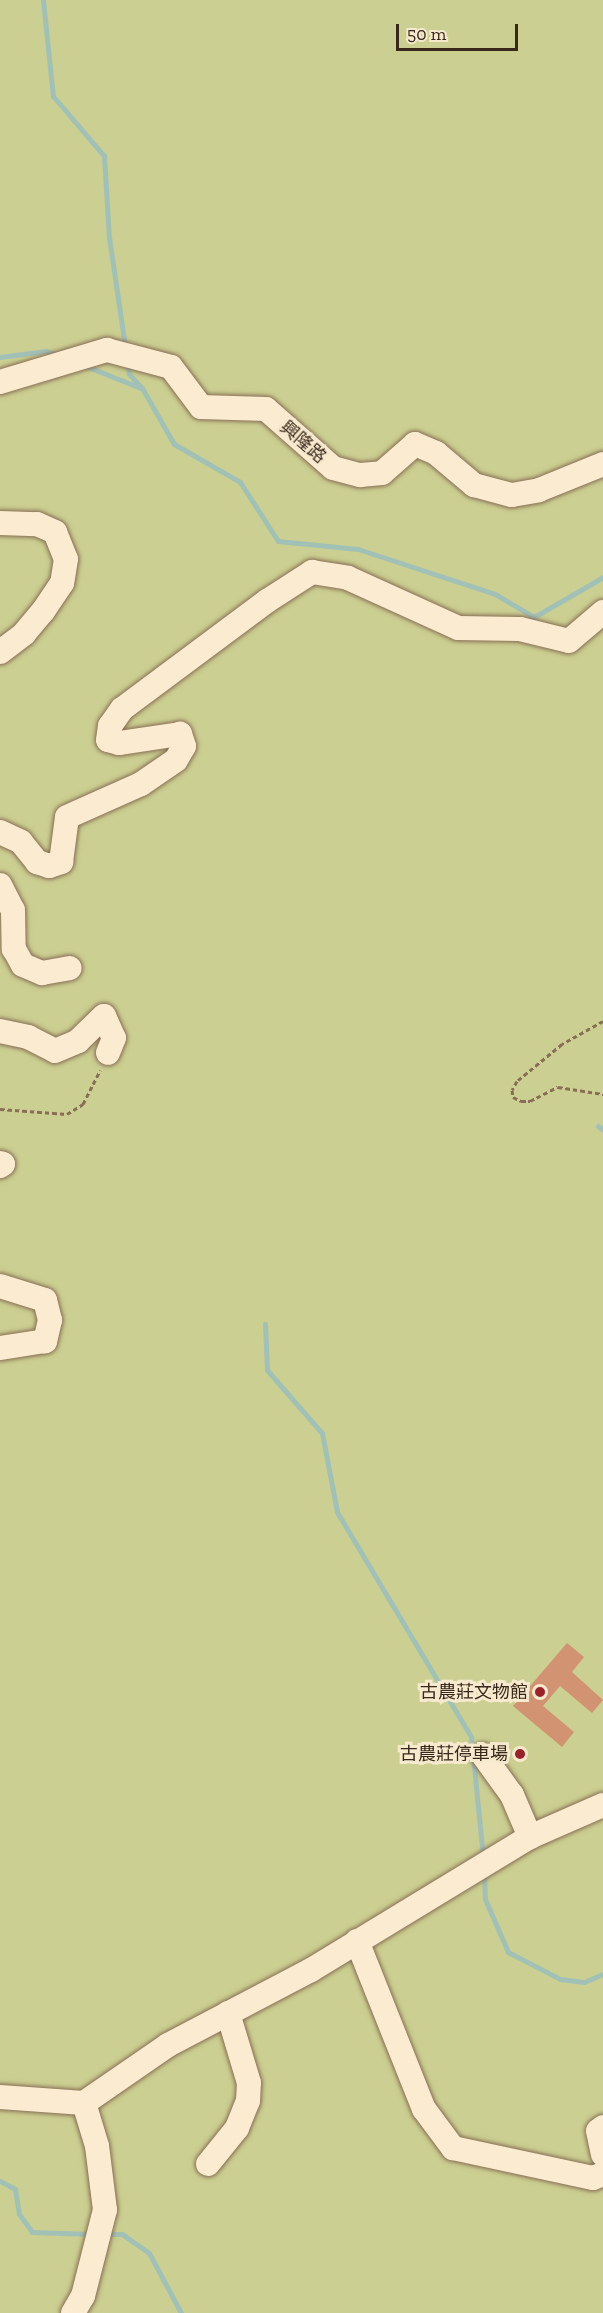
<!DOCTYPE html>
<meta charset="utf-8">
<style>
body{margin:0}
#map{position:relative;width:603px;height:2313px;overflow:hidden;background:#f0debe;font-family:"Zilla Slab","Noto Sans TC",serif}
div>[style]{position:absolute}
.green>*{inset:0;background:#cbcf91}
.stream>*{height:5px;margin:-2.5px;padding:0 2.5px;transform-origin:2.5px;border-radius:2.5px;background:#a2c1b6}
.building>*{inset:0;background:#d19371}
.path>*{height:3px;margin-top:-1.5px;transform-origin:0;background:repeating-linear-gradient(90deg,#896e56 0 4.5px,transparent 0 7.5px)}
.roads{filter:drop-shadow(0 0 2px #896e56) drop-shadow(0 0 2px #896e56)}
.minor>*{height:24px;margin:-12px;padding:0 12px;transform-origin:12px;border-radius:12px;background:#fbecd1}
.dots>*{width:16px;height:16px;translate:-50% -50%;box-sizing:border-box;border:3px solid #f7e9ce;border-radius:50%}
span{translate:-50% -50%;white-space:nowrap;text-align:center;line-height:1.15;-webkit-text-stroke:6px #f7e9ce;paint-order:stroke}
.street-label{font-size:18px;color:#38271b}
.poi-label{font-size:18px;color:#38271b}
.right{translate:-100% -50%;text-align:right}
.scale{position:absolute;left:396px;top:24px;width:122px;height:27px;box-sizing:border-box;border:3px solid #38271b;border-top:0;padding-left:8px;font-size:18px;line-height:21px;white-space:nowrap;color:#38271b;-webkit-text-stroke:4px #f7e9ce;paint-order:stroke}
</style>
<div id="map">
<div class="green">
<i style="clip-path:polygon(0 0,603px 0,603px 2313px,0 2313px)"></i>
</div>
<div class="stream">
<i style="left:43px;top:0;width:97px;rotate:84.1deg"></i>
<i style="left:53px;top:96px;width:79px;rotate:49.6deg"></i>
<i style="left:104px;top:156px;width:81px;rotate:86.5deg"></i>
<i style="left:109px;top:237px;width:111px;rotate:81.7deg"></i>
<i style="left:0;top:357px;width:46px;rotate:-7.4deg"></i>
<i style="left:46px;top:351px;width:12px;rotate:20deg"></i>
<i style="left:127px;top:362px;width:12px;rotate:81deg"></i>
<i style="left:129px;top:374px;width:19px;rotate:47deg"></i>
<i style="left:142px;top:388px;width:64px;rotate:60.3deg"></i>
<i style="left:174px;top:444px;width:76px;rotate:29.9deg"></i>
<i style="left:240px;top:482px;width:70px;rotate:57.2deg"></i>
<i style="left:278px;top:541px;width:80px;rotate:5.7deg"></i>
<i style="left:358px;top:549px;width:144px;rotate:18.2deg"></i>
<i style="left:495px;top:594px;width:45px;rotate:30.5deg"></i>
<i style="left:534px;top:617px;width:80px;rotate:-30.1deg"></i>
<i style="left:83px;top:365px;width:62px;rotate:21.6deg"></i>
<i style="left:598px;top:1126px;width:6px;rotate:39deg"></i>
<i style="left:265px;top:1324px;width:46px;rotate:87.5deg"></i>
<i style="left:267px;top:1370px;width:84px;rotate:48.9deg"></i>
<i style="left:322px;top:1433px;width:80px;rotate:79.2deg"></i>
<i style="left:337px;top:1512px;width:262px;rotate:59.2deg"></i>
<i style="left:471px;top:1737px;width:121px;rotate:84.3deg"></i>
<i style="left:484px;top:1872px;width:27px;rotate:88deg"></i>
<i style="left:485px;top:1899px;width:58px;rotate:66.5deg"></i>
<i style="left:508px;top:1952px;width:59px;rotate:27.4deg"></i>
<i style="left:560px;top:1979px;width:24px;rotate:7deg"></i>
<i style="left:584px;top:1982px;width:21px;rotate:-23deg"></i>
<i style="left:0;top:2181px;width:17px;rotate:28deg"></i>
<i style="left:15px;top:2189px;width:25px;rotate:81deg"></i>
<i style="left:19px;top:2214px;width:22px;rotate:54deg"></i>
<i style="left:32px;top:2232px;width:60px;rotate:1.9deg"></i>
<i style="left:104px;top:2234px;width:18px"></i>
<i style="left:122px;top:2234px;width:33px;rotate:35deg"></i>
<i style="left:149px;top:2253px;width:68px;rotate:61.9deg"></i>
</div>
<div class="building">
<i style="clip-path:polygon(567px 1643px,584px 1657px,572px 1672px,603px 1700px,592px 1713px,560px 1686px,543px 1706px,574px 1732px,562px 1747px,513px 1706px)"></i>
</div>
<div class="path">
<i style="left:603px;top:1021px;width:47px;rotate:150.7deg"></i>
<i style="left:562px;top:1044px;width:58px;rotate:140.6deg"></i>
<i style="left:517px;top:1081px;width:10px;rotate:119deg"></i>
<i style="left:512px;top:1090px;width:7px;rotate:82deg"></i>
<i style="left:513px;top:1097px;width:9px;rotate:27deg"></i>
<i style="left:521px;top:1101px;width:9px"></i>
<i style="left:530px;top:1101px;width:31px;rotate:-27deg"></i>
<i style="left:558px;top:1087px;width:46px;rotate:8.8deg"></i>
<i style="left:0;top:1109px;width:67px;rotate:4.3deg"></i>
<i style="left:67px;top:1114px;width:19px;rotate:-32deg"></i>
<i style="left:83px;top:1104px;width:38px;rotate:-63deg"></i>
</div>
<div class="roads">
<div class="minor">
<i style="left:0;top:382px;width:112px;rotate:-16.7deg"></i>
<i style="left:107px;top:350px;width:66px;rotate:14.9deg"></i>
<i style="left:171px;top:367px;width:50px;rotate:53.1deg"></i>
<i style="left:201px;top:407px;width:65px;rotate:1.8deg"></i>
<i style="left:266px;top:409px;width:89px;rotate:41.4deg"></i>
<i style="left:333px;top:468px;width:28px;rotate:15deg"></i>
<i style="left:360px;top:475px;width:22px;rotate:-5deg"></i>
<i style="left:382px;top:473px;width:44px;rotate:-41.3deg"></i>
<i style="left:415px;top:444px;width:23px;rotate:23deg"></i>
<i style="left:436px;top:453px;width:50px;rotate:40.1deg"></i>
<i style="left:474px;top:485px;width:39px;rotate:15deg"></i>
<i style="left:512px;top:495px;width:27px;rotate:-10deg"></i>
<i style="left:539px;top:490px;width:69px;rotate:-22.1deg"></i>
<i style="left:0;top:523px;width:37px;rotate:2deg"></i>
<i style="left:37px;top:524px;width:20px;rotate:24deg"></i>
<i style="left:55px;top:532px;width:29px;rotate:68deg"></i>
<i style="left:66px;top:559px;width:24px;rotate:99deg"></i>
<i style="left:62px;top:583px;width:34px;rotate:124deg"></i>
<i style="left:43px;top:611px;width:30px;rotate:130deg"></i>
<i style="left:24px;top:634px;width:30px;rotate:143deg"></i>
<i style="left:0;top:832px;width:23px;rotate:25deg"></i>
<i style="left:21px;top:842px;width:26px;rotate:51deg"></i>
<i style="left:37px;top:862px;width:13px;rotate:18deg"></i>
<i style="left:49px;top:866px;width:13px;rotate:-18deg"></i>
<i style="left:61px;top:862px;width:45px;rotate:-82.4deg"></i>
<i style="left:67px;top:817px;width:81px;rotate:-24deg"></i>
<i style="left:141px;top:784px;width:42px;rotate:-34.4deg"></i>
<i style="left:176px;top:760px;width:16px;rotate:-60deg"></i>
<i style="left:184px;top:746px;width:13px;rotate:-108deg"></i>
<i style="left:180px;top:734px;width:62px;rotate:171.6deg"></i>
<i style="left:119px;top:743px;width:11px;rotate:-165deg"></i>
<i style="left:108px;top:740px;width:14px;rotate:-82deg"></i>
<i style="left:110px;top:726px;width:21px;rotate:-55deg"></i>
<i style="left:122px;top:709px;width:181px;rotate:-36.7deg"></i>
<i style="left:267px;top:601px;width:54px;rotate:-32.8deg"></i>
<i style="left:312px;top:572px;width:36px;rotate:9deg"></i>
<i style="left:348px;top:578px;width:121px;rotate:24.4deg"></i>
<i style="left:458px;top:628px;width:62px;rotate:0.9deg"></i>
<i style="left:520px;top:629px;width:50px;rotate:13.8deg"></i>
<i style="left:569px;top:641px;width:45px;rotate:-40.5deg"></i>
<i style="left:0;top:885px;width:28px;rotate:63deg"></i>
<i style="left:13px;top:910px;width:39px;rotate:89deg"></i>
<i style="left:14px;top:949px;width:18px;rotate:61deg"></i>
<i style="left:23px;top:965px;width:21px;rotate:23deg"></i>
<i style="left:42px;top:973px;width:28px;rotate:-10deg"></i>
<i style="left:0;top:1031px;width:29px;rotate:12deg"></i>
<i style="left:28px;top:1037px;width:30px;rotate:27deg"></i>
<i style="left:55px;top:1051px;width:25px;rotate:-23deg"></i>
<i style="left:78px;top:1041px;width:36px;rotate:-44deg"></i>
<i style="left:104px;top:1016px;width:24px;rotate:66deg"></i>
<i style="left:114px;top:1038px;width:16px;rotate:112deg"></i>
<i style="left:0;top:1163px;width:3px;rotate:18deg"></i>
<i style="left:3px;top:1164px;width:4px;rotate:146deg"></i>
<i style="left:0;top:1286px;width:47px;rotate:17.3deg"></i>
<i style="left:45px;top:1300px;width:21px;rotate:76deg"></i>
<i style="left:50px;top:1320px;width:22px;rotate:103deg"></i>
<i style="left:45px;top:1341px;width:46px;rotate:171.2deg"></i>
<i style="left:483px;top:1755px;width:49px;rotate:54.1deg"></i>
<i style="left:512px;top:1795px;width:46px;rotate:66.8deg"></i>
<i style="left:357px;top:1941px;width:181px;rotate:68.3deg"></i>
<i style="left:424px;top:2109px;width:49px;rotate:53.4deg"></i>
<i style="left:453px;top:2148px;width:143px;rotate:12.1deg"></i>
<i style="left:593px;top:2178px;width:11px;rotate:-22deg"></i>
<i style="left:0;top:2097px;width:84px;rotate:4.1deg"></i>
<i style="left:84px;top:2103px;width:102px;rotate:-34.6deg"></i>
<i style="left:168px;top:2045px;width:161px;rotate:-27.7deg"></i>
<i style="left:311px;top:1970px;width:256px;rotate:-31.3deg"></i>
<i style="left:530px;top:1837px;width:80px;rotate:-23.7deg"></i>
<i style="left:603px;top:2127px;width:6px;rotate:141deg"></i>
<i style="left:598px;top:2131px;width:24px;rotate:78deg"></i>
<i style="left:208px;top:2164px;width:46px;rotate:-51.1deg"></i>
<i style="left:237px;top:2128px;width:29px;rotate:-68deg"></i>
<i style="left:248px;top:2101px;width:18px;rotate:-87deg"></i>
<i style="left:249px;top:2083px;width:73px;rotate:-106.7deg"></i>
<i style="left:73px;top:2313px;width:20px;rotate:-60deg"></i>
<i style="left:83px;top:2296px;width:89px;rotate:-75.7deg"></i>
<i style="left:105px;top:2210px;width:64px;rotate:-97.1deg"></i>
<i style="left:97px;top:2146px;width:45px;rotate:-106.8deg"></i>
</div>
</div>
<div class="dots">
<i style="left:540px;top:1692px;background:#9c222a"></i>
<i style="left:520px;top:1754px;background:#9c222a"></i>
</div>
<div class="street-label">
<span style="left:303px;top:442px;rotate:41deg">興隆路</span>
</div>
<div class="poi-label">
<span class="right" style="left:528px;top:1692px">古農莊文物館</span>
<span class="right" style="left:508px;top:1754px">古農莊停車場</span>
</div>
<div class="scale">50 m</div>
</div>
